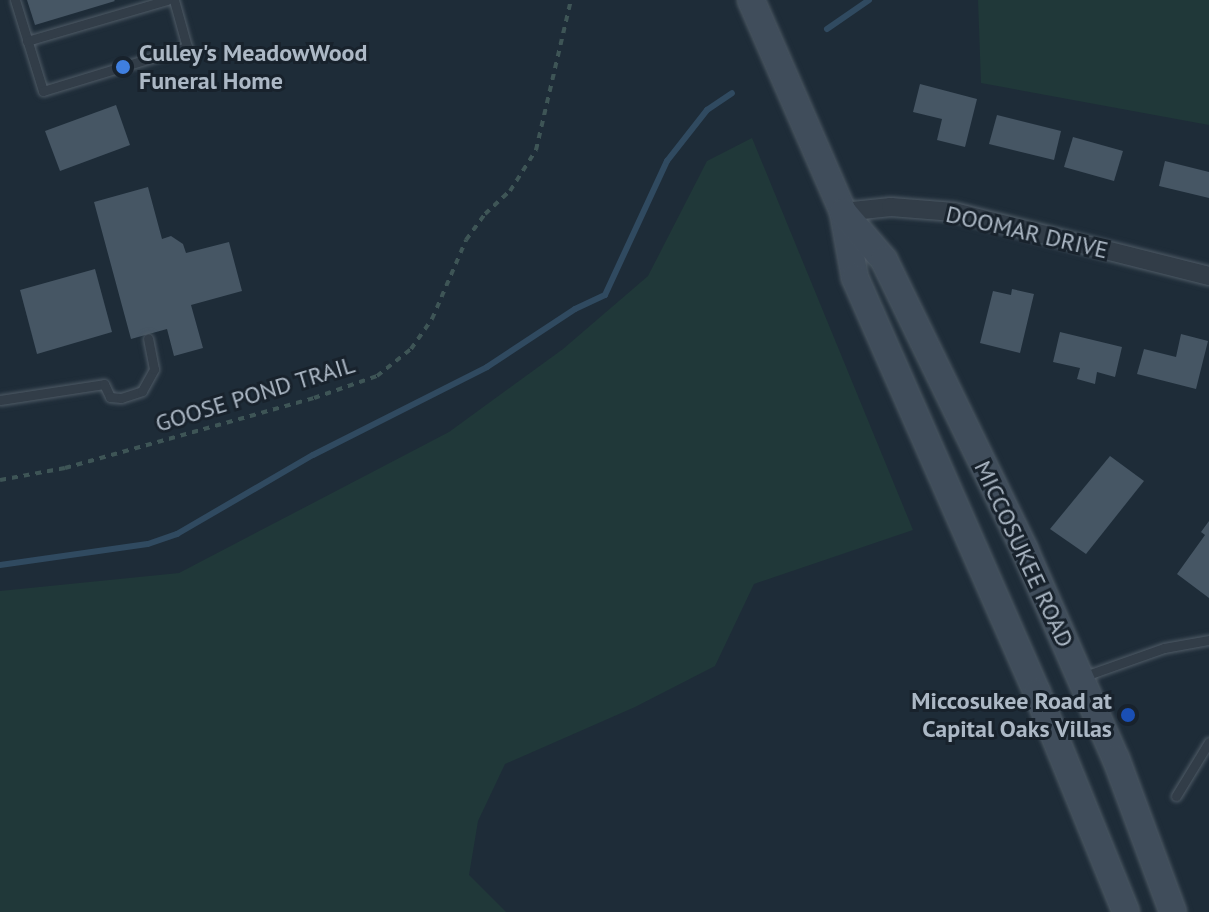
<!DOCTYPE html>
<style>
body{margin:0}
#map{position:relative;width:1209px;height:912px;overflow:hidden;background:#1e2c38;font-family:"PT Sans",sans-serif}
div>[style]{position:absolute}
.green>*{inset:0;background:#203839}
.stream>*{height:6px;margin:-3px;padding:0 3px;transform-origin:3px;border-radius:3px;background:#304a60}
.building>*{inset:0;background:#465664}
.path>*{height:4px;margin-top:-2px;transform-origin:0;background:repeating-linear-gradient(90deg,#3e5556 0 6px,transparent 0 12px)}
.roads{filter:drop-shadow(0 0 2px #4f5b66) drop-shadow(0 0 2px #4f5b66)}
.lane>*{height:9px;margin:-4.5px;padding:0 4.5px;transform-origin:4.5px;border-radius:4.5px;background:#323d48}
.street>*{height:18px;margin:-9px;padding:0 9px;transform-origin:9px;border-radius:9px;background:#323d48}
.secondary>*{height:26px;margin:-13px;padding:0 13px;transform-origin:13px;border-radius:13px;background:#404d5b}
.dots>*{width:22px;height:22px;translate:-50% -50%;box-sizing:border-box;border:4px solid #18222c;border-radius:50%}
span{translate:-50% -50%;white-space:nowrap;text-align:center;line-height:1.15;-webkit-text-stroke:6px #18222c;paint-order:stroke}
.poi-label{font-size:24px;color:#acb8c5;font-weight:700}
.left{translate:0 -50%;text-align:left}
.right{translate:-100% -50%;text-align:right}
.street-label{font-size:24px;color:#acb8c5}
</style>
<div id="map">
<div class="green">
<i style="clip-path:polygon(978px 0,1209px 0,1209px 125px,981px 83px)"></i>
<i style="clip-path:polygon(752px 138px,913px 530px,754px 584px,715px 666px,635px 707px,505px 764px,478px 821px,469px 875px,506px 912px,0 912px,0 591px,179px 573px,449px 432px,563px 349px,648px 276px,707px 161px)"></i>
</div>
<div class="stream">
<i style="left:827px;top:29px;width:51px;rotate:-34.6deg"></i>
<i style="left:0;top:565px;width:149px;rotate:-8.1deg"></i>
<i style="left:148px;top:544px;width:31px;rotate:-19deg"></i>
<i style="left:177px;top:534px;width:157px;rotate:-30.2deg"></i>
<i style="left:313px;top:455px;width:195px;rotate:-26.8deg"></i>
<i style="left:487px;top:367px;width:105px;rotate:-33.4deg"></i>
<i style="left:575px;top:309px;width:33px;rotate:-25deg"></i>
<i style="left:605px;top:295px;width:148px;rotate:-65.2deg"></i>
<i style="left:667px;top:161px;width:65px;rotate:-51.9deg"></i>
<i style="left:707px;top:110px;width:30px;rotate:-34deg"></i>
</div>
<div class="building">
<i style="clip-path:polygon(27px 0,114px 0,115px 1px,35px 25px)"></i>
<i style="clip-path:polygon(920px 84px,977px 99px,965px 147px,937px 140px,942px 119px,913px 112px)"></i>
<i style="clip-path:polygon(116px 105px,130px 145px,60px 171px,45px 131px)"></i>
<i style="clip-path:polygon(997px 115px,1061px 131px,1054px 160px,989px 144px)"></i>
<i style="clip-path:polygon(1073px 137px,1123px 151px,1114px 181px,1064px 167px)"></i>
<i style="clip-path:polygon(1165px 161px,1209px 172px,1209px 198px,1159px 186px)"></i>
<i style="clip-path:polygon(148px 187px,162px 239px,171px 236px,183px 244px,186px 253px,229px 242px,242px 291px,191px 305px,203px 348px,174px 356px,167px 329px,131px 339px,94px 202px)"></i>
<i style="clip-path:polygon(95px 269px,112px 332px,37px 354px,20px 290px)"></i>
<i style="clip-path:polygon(1012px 289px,1034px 294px,1020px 353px,980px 343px,993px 291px,1011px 295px)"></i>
<i style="clip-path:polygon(1060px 332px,1122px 347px,1115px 377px,1097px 372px,1095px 384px,1077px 379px,1080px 368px,1053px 362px)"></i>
<i style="clip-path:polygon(1181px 334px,1208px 341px,1196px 389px,1137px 374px,1144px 349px,1176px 357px)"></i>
<i style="clip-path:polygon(1110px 456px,1144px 481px,1086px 554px,1050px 529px)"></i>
<i style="clip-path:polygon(1209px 521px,1209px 598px,1177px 574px,1205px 535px,1201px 532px)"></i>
</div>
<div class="path">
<i style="left:0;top:480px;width:66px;rotate:-10.5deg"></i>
<i style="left:65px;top:468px;width:259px;rotate:-15.7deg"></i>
<i style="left:314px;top:398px;width:67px;rotate:-19.2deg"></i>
<i style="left:377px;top:376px;width:43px;rotate:-38.5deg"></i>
<i style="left:411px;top:349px;width:37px;rotate:-55deg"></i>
<i style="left:432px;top:319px;width:86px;rotate:-66.7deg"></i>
<i style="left:466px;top:240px;width:32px;rotate:-54deg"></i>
<i style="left:485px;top:214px;width:34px;rotate:-43deg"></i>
<i style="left:510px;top:191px;width:49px;rotate:-57.6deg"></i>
<i style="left:536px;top:150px;width:154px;rotate:-76.9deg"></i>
</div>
<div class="roads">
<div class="lane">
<i style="left:15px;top:0;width:95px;rotate:72.9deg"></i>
<i style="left:43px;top:91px;width:151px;rotate:-17deg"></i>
<i style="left:187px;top:47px;width:49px;rotate:-105.5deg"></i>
<i style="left:27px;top:41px;width:146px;rotate:-16.3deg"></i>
<i style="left:0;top:400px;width:105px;rotate:-8.7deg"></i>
<i style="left:104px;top:384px;width:14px;rotate:65deg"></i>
<i style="left:110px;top:397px;width:11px;rotate:5deg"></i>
<i style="left:121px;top:398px;width:22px;rotate:-18deg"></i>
<i style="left:142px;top:391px;width:25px;rotate:-61deg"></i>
<i style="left:154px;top:369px;width:31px;rotate:-101deg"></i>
<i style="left:1082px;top:677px;width:87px;rotate:-19.5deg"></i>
<i style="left:1164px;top:648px;width:46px;rotate:-10.1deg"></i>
<i style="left:1176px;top:796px;width:63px;rotate:-58.6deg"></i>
</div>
<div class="street">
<i style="left:843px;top:212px;width:48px;rotate:-5.9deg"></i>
<i style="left:891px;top:207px;width:63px;rotate:4.5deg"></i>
<i style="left:954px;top:212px;width:263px;rotate:14.1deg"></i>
</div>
<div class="secondary">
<i style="left:751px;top:0;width:231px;rotate:66.5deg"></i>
<i style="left:843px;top:212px;width:67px;rotate:79.7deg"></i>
<i style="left:855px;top:278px;width:453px;rotate:66.3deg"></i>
<i style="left:1037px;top:693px;width:236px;rotate:67.9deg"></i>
<i style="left:843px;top:212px;width:63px;rotate:49.5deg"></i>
<i style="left:884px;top:260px;width:323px;rotate:64.1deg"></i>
<i style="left:1025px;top:551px;width:227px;rotate:66.4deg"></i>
<i style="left:1116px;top:759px;width:163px;rotate:69.6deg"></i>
</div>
</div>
<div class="dots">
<i style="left:123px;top:67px;background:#3f7fe0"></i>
<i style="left:1128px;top:715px;background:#1a4fb4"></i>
</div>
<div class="poi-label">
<span class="left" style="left:139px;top:67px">Culley's MeadowWood<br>Funeral Home</span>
<span class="right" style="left:1112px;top:715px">Miccosukee Road at<br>Capital Oaks Villas</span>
</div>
<div class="street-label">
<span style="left:1027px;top:232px;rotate:13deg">DOOMAR DRIVE</span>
<span style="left:255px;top:394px;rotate:-17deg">GOOSE POND TRAIL</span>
<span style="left:1024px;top:554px;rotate:65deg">MICCOSUKEE ROAD</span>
</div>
</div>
